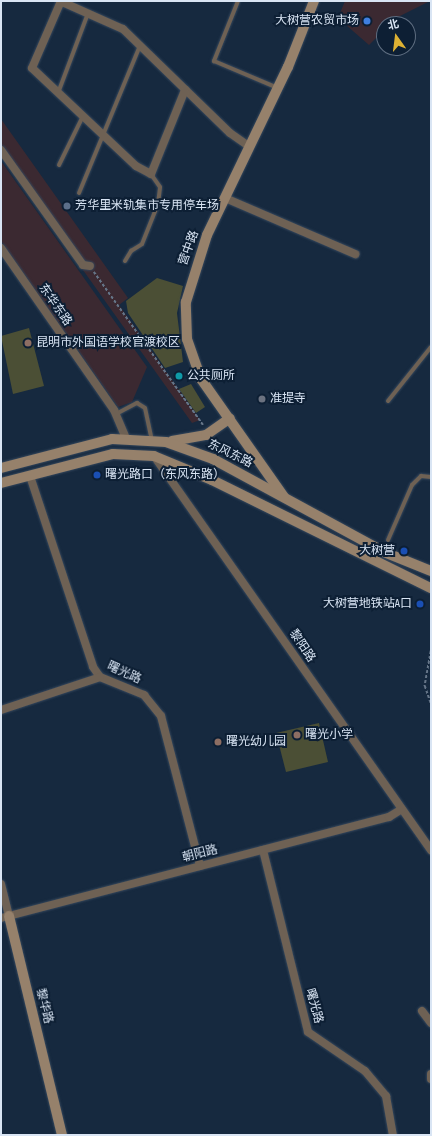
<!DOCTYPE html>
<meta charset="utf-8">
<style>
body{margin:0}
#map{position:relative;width:432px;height:1136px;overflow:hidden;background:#16293f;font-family:"Sofia Sans Condensed","Noto Sans SC",sans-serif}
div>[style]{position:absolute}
.commercial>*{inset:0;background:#3b2931}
.green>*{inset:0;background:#4b4f35}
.path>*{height:1.5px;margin-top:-0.75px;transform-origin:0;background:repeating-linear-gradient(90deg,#657588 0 3px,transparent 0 5px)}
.roads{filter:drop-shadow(0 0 1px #35475c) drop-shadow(0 0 1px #35475c)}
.lane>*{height:4px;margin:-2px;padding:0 2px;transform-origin:2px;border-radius:2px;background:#6e6154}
.street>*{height:8px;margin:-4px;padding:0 4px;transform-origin:4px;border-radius:4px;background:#6e6154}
.secondary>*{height:10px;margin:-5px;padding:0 5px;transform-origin:5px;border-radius:5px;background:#96816b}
.dots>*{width:11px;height:11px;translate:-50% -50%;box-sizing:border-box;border:2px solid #0d1f34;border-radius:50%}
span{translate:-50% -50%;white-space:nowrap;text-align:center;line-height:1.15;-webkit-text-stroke:4px #0d1f34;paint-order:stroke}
.poi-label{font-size:12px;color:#d9e5f4}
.right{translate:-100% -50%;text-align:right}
.left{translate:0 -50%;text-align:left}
.street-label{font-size:12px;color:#d9e5f4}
.frame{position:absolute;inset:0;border:2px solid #d9e5f4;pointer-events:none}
.north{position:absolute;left:376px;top:16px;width:40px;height:40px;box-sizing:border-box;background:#0d1f34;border:1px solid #5f6e81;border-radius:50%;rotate:346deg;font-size:11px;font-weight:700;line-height:16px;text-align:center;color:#d9e5f4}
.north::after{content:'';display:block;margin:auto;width:14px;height:18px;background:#ddb133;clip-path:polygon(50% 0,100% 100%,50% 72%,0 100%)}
</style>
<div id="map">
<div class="commercial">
<i style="clip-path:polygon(345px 1px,430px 1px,384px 24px,384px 30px,369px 45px,338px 18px)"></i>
<i style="clip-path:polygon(1px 119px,128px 298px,119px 305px,200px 420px,192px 423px,1px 155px)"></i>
<i style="clip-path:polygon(1px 161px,147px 367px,132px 402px,118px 407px,1px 241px)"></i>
</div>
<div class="green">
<i style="clip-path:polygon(157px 278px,183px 286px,177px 313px,183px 362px,165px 368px,128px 313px,126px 301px)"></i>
<i style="clip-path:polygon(29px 328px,44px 386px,13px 394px,1px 336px)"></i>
<i style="clip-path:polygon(191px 384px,205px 407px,196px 413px,179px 389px)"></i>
<i style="clip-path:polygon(319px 723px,328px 762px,286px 772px,276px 733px)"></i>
</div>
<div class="path">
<i style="left:94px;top:272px;width:188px;rotate:54.5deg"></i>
<i style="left:431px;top:651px;width:36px;rotate:100deg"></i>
<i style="left:425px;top:686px;width:18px;rotate:71deg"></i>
</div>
<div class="roads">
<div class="lane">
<i style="left:238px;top:1px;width:65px;rotate:111.8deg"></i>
<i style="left:214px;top:61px;width:69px;rotate:22.9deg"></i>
<i style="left:58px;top:93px;width:85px;rotate:-69.4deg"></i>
<i style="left:59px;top:165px;width:55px;rotate:-63.9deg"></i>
<i style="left:79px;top:193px;width:159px;rotate:-67.5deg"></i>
<i style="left:125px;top:261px;width:12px;rotate:-59deg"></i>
<i style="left:131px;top:251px;width:13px;rotate:-32deg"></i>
<i style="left:142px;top:244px;width:43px;rotate:-68.2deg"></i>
<i style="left:158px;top:204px;width:17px;rotate:-83deg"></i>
<i style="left:160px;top:187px;width:16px;rotate:-125deg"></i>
<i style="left:388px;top:401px;width:69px;rotate:-51.5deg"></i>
<i style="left:116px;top:414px;width:24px;rotate:-28deg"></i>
<i style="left:137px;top:403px;width:9px;rotate:32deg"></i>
<i style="left:145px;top:408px;width:33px;rotate:78deg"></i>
<i style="left:388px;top:540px;width:60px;rotate:-66.4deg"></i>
<i style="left:412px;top:485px;width:13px;rotate:-45deg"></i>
<i style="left:421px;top:476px;width:10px;rotate:6deg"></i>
</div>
<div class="street">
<i style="left:60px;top:1px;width:69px;rotate:24deg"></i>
<i style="left:123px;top:29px;width:149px;rotate:44.2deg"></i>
<i style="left:230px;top:133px;width:24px;rotate:35deg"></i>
<i style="left:61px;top:1px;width:73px;rotate:113.4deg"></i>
<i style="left:32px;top:68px;width:143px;rotate:43.3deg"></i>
<i style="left:136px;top:166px;width:17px;rotate:28deg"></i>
<i style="left:151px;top:174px;width:91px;rotate:-68deg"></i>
<i style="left:1px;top:150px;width:141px;rotate:54.5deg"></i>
<i style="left:83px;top:265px;width:7px;rotate:8deg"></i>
<i style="left:225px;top:198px;width:142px;rotate:23.3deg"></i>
<i style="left:1px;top:248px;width:198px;rotate:55.1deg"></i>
<i style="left:114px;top:410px;width:30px;rotate:67deg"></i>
<i style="left:154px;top:456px;width:482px;rotate:54.9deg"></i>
<i style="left:30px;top:476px;width:201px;rotate:71.7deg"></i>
<i style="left:93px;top:667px;width:12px;rotate:55deg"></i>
<i style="left:100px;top:677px;width:48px;rotate:22.2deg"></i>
<i style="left:144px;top:695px;width:27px;rotate:51deg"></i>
<i style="left:161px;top:716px;width:155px;rotate:75.4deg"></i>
<i style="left:1px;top:710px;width:104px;rotate:-18.4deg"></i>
<i style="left:263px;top:850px;width:187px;rotate:76.1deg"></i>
<i style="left:308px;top:1032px;width:69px;rotate:34.4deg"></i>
<i style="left:365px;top:1071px;width:33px;rotate:50deg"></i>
<i style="left:386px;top:1096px;width:40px;rotate:80deg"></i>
<i style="left:1px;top:884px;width:33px;rotate:76deg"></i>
<i style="left:1px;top:918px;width:401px;rotate:-14.6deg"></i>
<i style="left:389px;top:817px;width:15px;rotate:-32deg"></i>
<i style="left:422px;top:1011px;width:15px;rotate:53deg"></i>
<i style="left:431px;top:1074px;width:5px;rotate:90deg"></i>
</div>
<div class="secondary">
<i style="left:172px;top:441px;width:35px;rotate:-10deg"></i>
<i style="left:206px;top:435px;width:29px;rotate:-35deg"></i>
<i style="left:1px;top:468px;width:115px;rotate:-14.6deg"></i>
<i style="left:112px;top:439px;width:54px;rotate:3.2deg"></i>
<i style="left:166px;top:442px;width:50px;rotate:19.9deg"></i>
<i style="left:213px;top:459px;width:195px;rotate:28.5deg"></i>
<i style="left:384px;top:552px;width:51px;rotate:22deg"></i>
<i style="left:1px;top:483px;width:116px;rotate:-14.5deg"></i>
<i style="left:113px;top:454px;width:41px;rotate:2.8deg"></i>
<i style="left:154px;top:456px;width:63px;rotate:22.5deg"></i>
<i style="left:212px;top:480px;width:244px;rotate:26.3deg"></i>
<i style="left:284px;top:497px;width:144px;rotate:-125.1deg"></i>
<i style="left:201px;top:379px;width:42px;rotate:-109.3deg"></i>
<i style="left:187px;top:339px;width:37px;rotate:-92deg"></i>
<i style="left:186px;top:302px;width:70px;rotate:-72.6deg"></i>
<i style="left:207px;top:235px;width:187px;rotate:-64.3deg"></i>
<i style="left:288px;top:67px;width:71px;rotate:-68.5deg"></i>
<i style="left:9px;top:916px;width:225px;rotate:76.4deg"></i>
</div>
</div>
<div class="dots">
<i style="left:367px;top:21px;background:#3f7fe0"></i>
<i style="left:67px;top:206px;background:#5c6f8a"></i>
<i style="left:28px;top:343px;background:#8d6e63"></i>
<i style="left:179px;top:376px;background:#0f9aa8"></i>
<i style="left:262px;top:399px;background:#6b7280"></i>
<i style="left:97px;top:475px;background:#1a4fb4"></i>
<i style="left:404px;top:551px;background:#1a4fb4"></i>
<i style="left:420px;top:604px;background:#1a4fb4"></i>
<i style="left:297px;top:735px;background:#8d6e63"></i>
<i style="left:218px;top:742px;background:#8d6e63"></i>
</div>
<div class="poi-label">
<span class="right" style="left:359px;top:21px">大树营农贸市场</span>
<span class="left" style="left:75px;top:206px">芳华里米轨集市专用停车场</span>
<span class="left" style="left:36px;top:343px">昆明市外国语学校官渡校区</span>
<span class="left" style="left:187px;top:376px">公共厕所</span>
<span class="left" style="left:270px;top:399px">准提寺</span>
<span class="left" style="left:105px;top:475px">曙光路口（东风东路）</span>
<span class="right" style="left:395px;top:551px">大树营</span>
<span class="right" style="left:412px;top:604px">大树营地铁站A口</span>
<span class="left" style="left:305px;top:735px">曙光小学</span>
<span class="left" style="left:226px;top:742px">曙光幼儿园</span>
</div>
<div class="street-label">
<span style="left:189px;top:248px;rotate:-70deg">营中路</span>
<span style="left:55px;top:305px;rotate:55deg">东华东路</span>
<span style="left:230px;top:454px;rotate:26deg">东风东路</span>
<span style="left:302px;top:646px;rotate:56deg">黎阳路</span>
<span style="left:124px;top:673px;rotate:24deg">曙光路</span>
<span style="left:200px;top:854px;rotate:-14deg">朝阳路</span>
<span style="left:44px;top:1006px;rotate:76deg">黎华路</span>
<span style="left:314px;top:1006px;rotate:75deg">曙光路</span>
</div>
<div class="frame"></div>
<div class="north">北</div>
</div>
